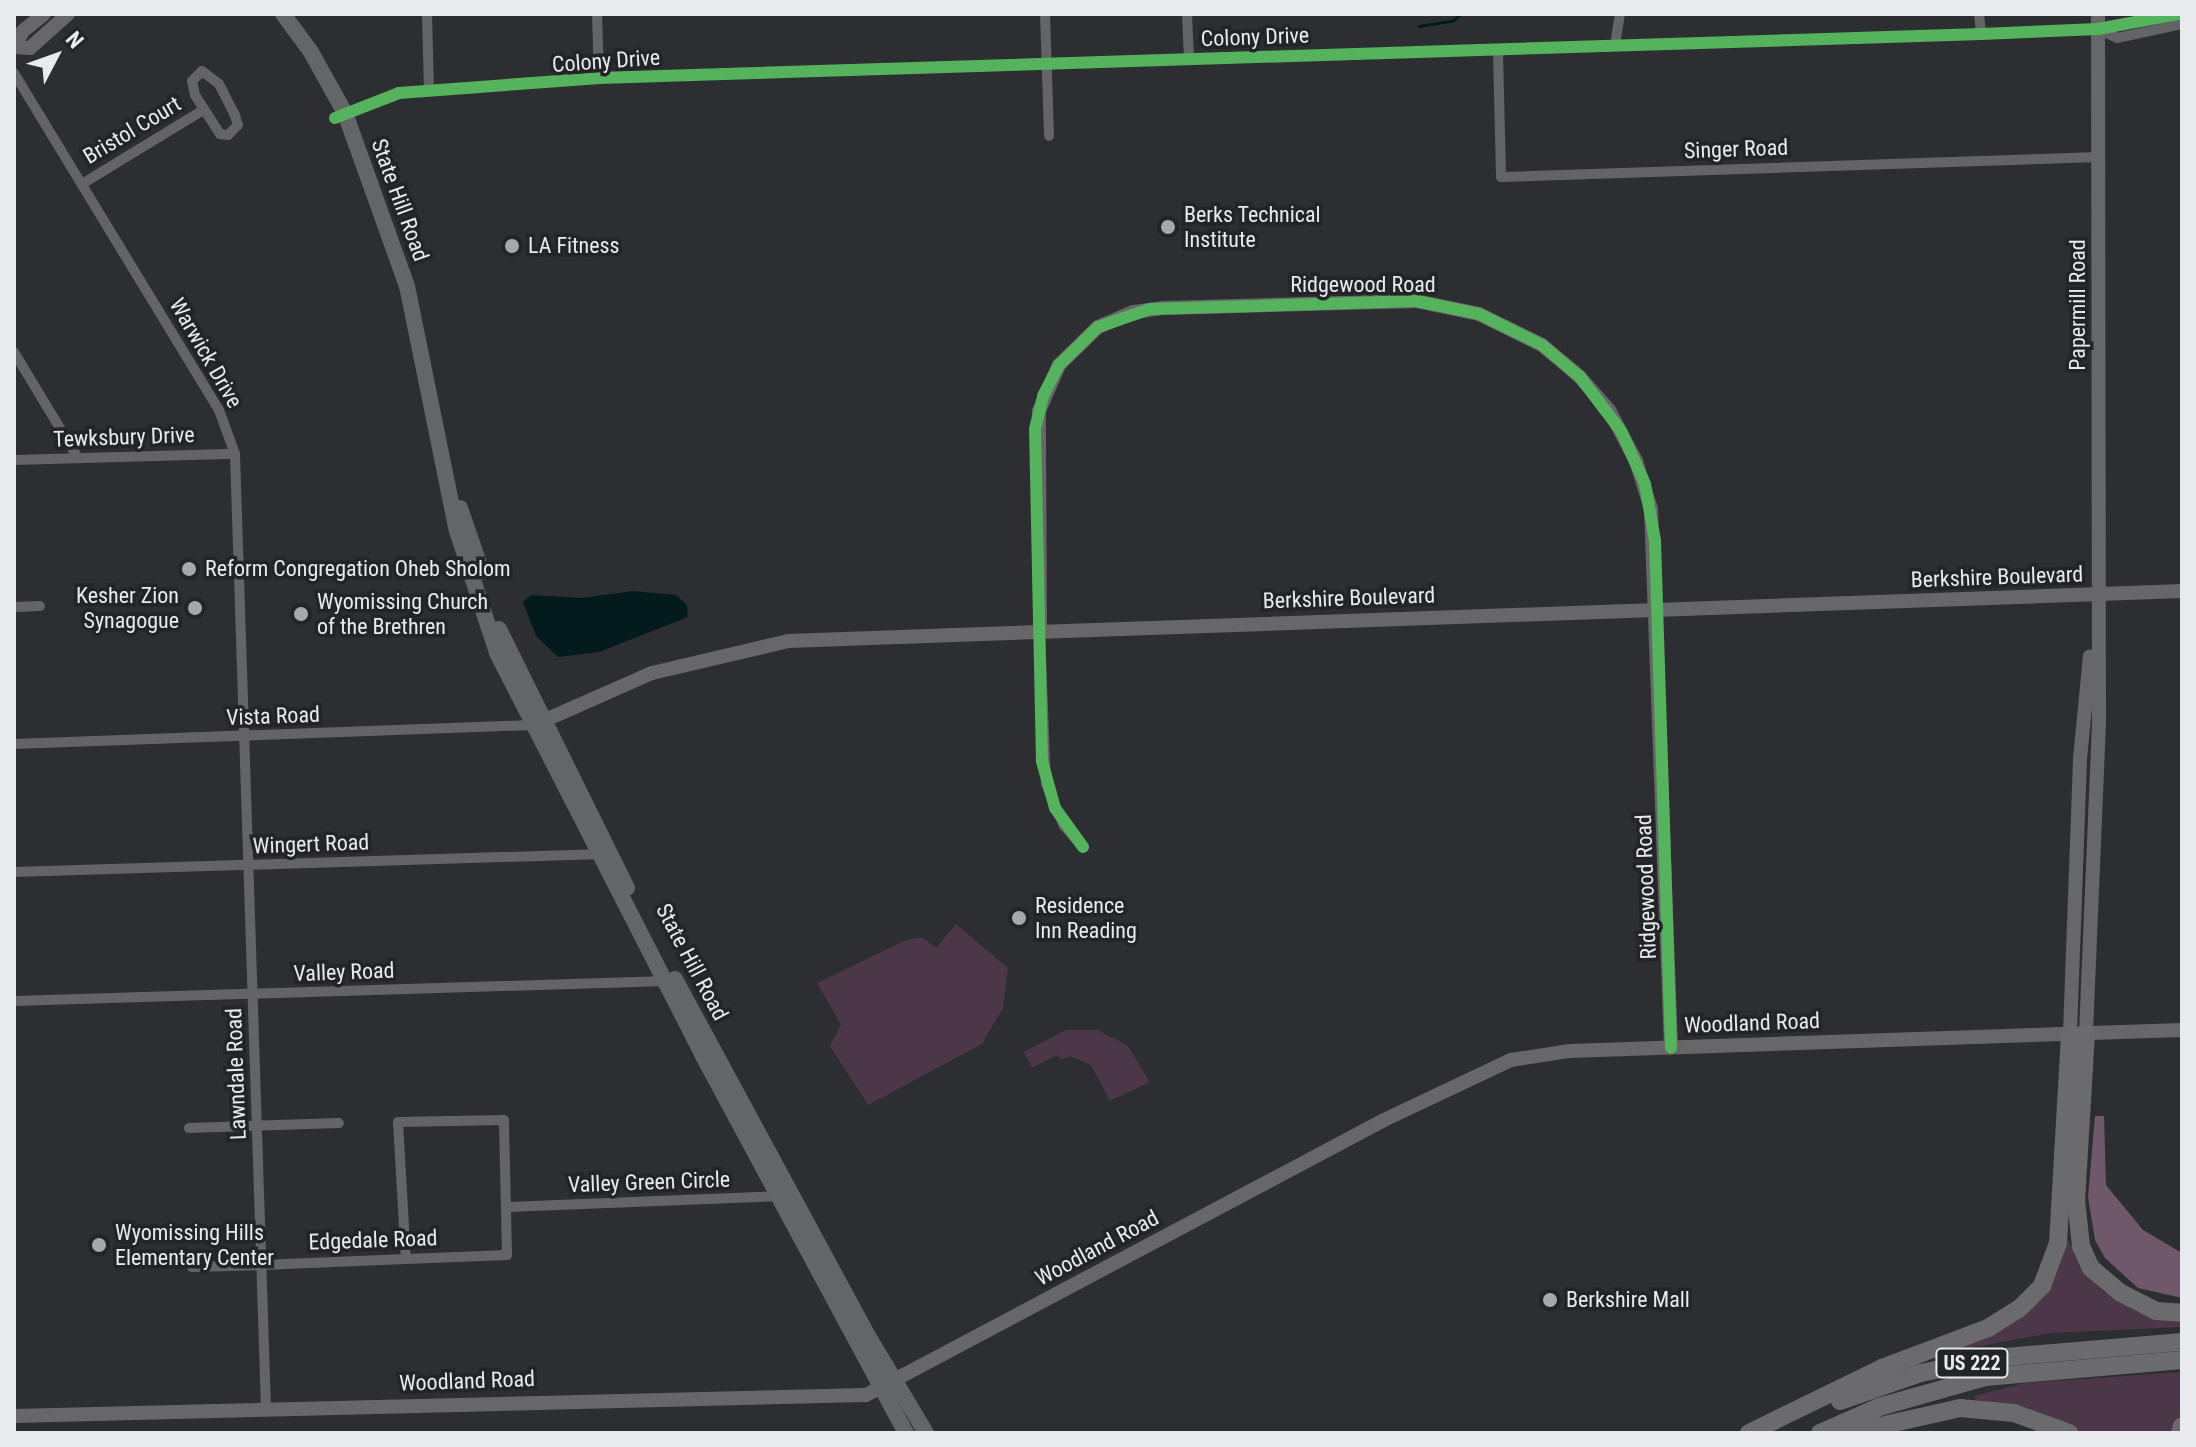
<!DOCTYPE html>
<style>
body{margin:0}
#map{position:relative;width:2196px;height:1447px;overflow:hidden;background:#2d2e31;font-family:"Roboto Condensed",sans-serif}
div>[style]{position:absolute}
.green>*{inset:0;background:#4b3747}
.forest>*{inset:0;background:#6f586a}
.water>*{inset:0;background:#041b1e}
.stream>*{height:3px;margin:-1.5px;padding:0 1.5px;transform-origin:1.5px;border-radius:1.5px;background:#041b1e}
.street>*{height:10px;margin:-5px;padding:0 5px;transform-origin:5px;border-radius:5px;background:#646466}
.secondary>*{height:14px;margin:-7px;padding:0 7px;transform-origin:7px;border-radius:7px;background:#676668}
.primary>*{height:16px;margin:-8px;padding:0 8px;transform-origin:8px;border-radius:8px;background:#646567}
.highway>*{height:18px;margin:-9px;padding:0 9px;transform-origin:9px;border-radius:9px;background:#6b6b6d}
.cycleway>*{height:12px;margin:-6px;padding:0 6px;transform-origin:6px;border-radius:6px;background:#56b35d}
.dots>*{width:22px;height:22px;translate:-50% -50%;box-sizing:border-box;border:4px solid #222428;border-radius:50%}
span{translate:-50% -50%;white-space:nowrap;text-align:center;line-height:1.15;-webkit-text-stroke:7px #222428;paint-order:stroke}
.shield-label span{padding:2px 6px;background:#222428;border:2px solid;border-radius:6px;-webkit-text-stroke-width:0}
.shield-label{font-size:20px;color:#e8eaed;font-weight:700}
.street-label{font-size:22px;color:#e8eaed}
.poi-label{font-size:22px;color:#e8eaed}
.left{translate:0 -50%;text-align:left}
.right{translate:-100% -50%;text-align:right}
.frame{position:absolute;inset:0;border:16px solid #e8eaed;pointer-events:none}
.north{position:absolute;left:16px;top:16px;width:80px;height:80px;-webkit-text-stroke:6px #222428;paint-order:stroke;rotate:49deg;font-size:22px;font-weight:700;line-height:32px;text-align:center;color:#e8eaed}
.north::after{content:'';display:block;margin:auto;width:28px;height:36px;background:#e8eaed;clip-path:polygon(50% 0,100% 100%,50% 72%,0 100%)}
</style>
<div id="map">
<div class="green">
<i style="clip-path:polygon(956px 924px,1008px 968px,1003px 1008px,982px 1044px,868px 1105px,830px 1046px,841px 1025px,817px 983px,906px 940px,922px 937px,936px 948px)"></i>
<i style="clip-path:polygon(1066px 1030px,1097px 1030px,1127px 1045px,1150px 1082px,1110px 1101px,1091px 1065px,1070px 1056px,1061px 1060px,1057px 1055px,1032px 1068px,1024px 1052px)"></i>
<i style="clip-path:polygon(2068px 1239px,2088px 1276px,2103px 1291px,2138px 1312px,2182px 1320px,2182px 1327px,2050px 1333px,1929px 1356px,2048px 1291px)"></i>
<i style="clip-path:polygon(2182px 1372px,2182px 1407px,2174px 1433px,2079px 1433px,2053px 1420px,1978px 1404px,1974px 1396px,2025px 1383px)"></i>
</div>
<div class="forest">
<i style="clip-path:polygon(2095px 1116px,2104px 1116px,2106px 1185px,2143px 1230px,2182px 1253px,2182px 1298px,2138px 1288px,2105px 1258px,2095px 1240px,2088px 1197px)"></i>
</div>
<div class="water">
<i style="clip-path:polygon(633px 591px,676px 595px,687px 605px,688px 617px,599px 652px,558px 657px,536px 636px,523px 602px,531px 595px,582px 598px)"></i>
</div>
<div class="stream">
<i style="left:1419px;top:26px;width:33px;rotate:-9deg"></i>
<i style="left:1452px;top:21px;width:11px;rotate:-41deg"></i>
</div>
<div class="street">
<i style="left:427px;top:14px;width:76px;rotate:88.5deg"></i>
<i style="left:597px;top:14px;width:64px;rotate:88.2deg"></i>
<i style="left:1045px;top:14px;width:122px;rotate:88.1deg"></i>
<i style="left:1187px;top:14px;width:45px;rotate:87.5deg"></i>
<i style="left:1979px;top:14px;width:20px;rotate:84deg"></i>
<i style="left:2098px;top:29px;width:21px;rotate:25deg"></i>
<i style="left:2117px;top:38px;width:66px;rotate:-12.2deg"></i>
<i style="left:1615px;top:45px;width:31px;rotate:-81deg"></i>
<i style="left:1498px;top:52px;width:125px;rotate:88.6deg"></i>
<i style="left:1501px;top:177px;width:598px;rotate:-1.92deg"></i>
<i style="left:202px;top:71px;width:21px;rotate:37deg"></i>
<i style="left:219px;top:84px;width:36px;rotate:63deg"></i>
<i style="left:235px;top:116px;width:9px;rotate:72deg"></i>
<i style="left:238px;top:125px;width:14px;rotate:135deg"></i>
<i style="left:228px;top:135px;width:8px;rotate:-173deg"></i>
<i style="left:220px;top:134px;width:46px;rotate:-122.7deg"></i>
<i style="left:195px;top:95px;width:14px;rotate:-102deg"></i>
<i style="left:192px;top:81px;width:14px;rotate:-45deg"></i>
<i style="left:14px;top:73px;width:394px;rotate:58.7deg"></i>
<i style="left:219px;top:410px;width:47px;rotate:70deg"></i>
<i style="left:235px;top:454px;width:956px;rotate:88.14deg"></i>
<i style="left:335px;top:118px;width:69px;rotate:-21.3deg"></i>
<i style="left:399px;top:93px;width:201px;rotate:-4.3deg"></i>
<i style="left:599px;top:78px;width:1383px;rotate:-1.82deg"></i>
<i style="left:1981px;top:34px;width:117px;rotate:-2.4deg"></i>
<i style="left:2098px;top:29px;width:81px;rotate:-10.6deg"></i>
<i style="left:82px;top:184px;width:142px;rotate:-31.4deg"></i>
<i style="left:14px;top:352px;width:124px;rotate:58.9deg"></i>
<i style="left:14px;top:460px;width:221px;rotate:-1.6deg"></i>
<i style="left:14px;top:607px;width:26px;rotate:-2deg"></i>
<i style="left:1040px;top:630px;width:154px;rotate:87.8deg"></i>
<i style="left:1046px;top:784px;width:46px;rotate:66.8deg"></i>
<i style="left:1064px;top:826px;width:28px;rotate:48deg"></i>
<i style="left:14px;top:744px;width:518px;rotate:-2.1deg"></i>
<i style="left:14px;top:872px;width:590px;rotate:-1.75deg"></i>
<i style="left:14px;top:1001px;width:653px;rotate:-1.75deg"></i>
<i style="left:189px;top:1128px;width:150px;rotate:-1.9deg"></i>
<i style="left:506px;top:1207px;width:277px;rotate:-2.3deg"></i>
<i style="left:192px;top:1267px;width:70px;rotate:-1.6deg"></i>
<i style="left:262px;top:1265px;width:144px;rotate:-2.4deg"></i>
<i style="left:406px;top:1259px;width:101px;rotate:-2.3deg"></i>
<i style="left:507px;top:1255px;width:135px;rotate:-91.3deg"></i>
<i style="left:504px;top:1120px;width:106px;rotate:178.9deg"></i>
<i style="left:398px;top:1122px;width:137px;rotate:86.7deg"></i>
</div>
<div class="secondary">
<i style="left:14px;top:47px;width:16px;rotate:4deg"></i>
<i style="left:30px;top:48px;width:51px;rotate:-41.8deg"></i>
<i style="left:14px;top:47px;width:18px;rotate:-61deg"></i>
<i style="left:23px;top:31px;width:27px;rotate:-39deg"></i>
<i style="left:1040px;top:630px;width:219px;rotate:-90.3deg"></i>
<i style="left:1039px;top:411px;width:50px;rotate:-66.5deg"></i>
<i style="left:1059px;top:365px;width:54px;rotate:-44.3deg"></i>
<i style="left:1098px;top:327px;width:39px;rotate:-23deg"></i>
<i style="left:1134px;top:312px;width:30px;rotate:-8deg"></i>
<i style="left:1164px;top:308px;width:252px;rotate:-1.6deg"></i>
<i style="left:1416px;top:301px;width:64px;rotate:11.7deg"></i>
<i style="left:1479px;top:314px;width:70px;rotate:26.2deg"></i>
<i style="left:1542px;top:345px;width:50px;rotate:40.1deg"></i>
<i style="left:1580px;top:377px;width:44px;rotate:48.7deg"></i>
<i style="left:1609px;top:410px;width:58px;rotate:62.1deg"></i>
<i style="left:1636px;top:461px;width:50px;rotate:72.6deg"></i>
<i style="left:1651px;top:509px;width:539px;rotate:87.87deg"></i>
<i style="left:534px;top:725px;width:129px;rotate:-23.8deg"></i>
<i style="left:652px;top:673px;width:140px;rotate:-13.2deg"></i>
<i style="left:788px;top:641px;width:1395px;rotate:-2.05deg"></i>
<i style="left:2070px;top:1033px;width:274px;rotate:-87.9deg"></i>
<i style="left:2080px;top:759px;width:103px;rotate:-84.5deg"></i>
<i style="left:2086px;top:1033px;width:312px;rotate:-87.6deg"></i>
<i style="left:2099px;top:721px;width:707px;rotate:-90.08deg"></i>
<i style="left:14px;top:1416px;width:852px;rotate:-1.41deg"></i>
<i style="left:866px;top:1395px;width:586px;rotate:-27.96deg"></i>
<i style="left:1384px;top:1120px;width:140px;rotate:-25.3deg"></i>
<i style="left:1511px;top:1060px;width:60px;rotate:-8.7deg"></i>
<i style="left:1570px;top:1051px;width:612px;rotate:-1.97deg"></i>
</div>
<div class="primary">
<i style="left:283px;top:14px;width:47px;rotate:53.6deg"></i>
<i style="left:311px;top:52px;width:70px;rotate:60.9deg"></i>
<i style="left:345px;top:113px;width:184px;rotate:70.3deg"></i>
<i style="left:407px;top:286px;width:250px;rotate:78.5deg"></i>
<i style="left:457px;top:531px;width:128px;rotate:71.8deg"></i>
<i style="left:497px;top:653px;width:453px;rotate:62.9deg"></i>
<i style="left:703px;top:1056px;width:428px;rotate:61.7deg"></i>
<i style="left:460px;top:508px;width:68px;rotate:71deg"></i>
<i style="left:499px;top:629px;width:289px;rotate:63.7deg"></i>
<i style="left:675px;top:979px;width:398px;rotate:61.6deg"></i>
<i style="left:864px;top:1329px;width:121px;rotate:59.2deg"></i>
</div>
<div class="highway">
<i style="left:2086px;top:1033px;width:167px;rotate:93.4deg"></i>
<i style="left:2076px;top:1200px;width:46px;rotate:83.8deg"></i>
<i style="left:2081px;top:1246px;width:24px;rotate:66deg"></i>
<i style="left:2091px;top:1268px;width:39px;rotate:40deg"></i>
<i style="left:2121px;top:1293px;width:39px;rotate:27deg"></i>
<i style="left:2156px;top:1311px;width:26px;rotate:4deg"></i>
<i style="left:1840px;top:1401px;width:86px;rotate:-19.1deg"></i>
<i style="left:1921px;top:1373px;width:75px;rotate:-11.6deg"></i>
<i style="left:1994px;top:1358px;width:189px;rotate:-4.9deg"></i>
<i style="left:1749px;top:1433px;width:148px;rotate:-26deg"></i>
<i style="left:1882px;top:1368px;width:113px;rotate:-20.7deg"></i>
<i style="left:1988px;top:1328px;width:36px;rotate:-32deg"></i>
<i style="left:2019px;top:1309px;width:33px;rotate:-45deg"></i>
<i style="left:2042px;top:1286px;width:46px;rotate:-69.6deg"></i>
<i style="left:2058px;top:1243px;width:210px;rotate:-86.7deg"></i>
<i style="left:1820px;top:1433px;width:64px;rotate:-23.8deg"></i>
<i style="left:1879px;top:1407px;width:110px;rotate:-15.8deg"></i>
<i style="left:1985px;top:1377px;width:198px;rotate:-4.9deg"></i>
<i style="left:1849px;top:1433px;width:114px;rotate:-12.7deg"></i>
<i style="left:1960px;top:1408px;width:54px;rotate:5.3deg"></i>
<i style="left:2014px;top:1413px;width:59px;rotate:20deg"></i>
<i style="left:2180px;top:1433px;width:7px;rotate:-74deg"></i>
</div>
<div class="cycleway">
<i style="left:335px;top:118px;width:69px;rotate:-21.3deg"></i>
<i style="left:399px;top:93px;width:201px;rotate:-4.3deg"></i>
<i style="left:599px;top:78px;width:1383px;rotate:-1.82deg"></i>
<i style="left:1981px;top:34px;width:117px;rotate:-2.4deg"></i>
<i style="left:2098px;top:29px;width:81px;rotate:-10.6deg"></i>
<i style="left:1083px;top:847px;width:48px;rotate:-125.7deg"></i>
<i style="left:1055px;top:808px;width:49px;rotate:-105.5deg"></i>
<i style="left:1042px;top:761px;width:332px;rotate:-91.2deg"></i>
<i style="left:1035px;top:429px;width:34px;rotate:-76deg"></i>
<i style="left:1043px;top:396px;width:35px;rotate:-63deg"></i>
<i style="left:1059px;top:365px;width:54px;rotate:-44.3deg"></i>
<i style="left:1098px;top:327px;width:55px;rotate:-19.1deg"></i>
<i style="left:1150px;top:309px;width:266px;rotate:-1.7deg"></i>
<i style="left:1416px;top:301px;width:64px;rotate:11.7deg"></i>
<i style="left:1479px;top:314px;width:70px;rotate:26.2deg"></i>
<i style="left:1542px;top:345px;width:50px;rotate:40.1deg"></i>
<i style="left:1580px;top:377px;width:68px;rotate:52.8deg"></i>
<i style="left:1621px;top:431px;width:58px;rotate:65.6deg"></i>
<i style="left:1645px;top:484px;width:58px;rotate:80deg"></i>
<i style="left:1655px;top:541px;width:507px;rotate:88.19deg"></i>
</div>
<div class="dots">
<i style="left:1168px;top:227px;background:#a7a8ab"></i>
<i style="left:512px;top:246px;background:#a7a8ab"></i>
<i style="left:189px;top:569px;background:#a7a8ab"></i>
<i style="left:195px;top:608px;background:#a7a8ab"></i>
<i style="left:301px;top:614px;background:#a7a8ab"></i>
<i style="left:1019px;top:918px;background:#a7a8ab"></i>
<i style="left:99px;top:1245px;background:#a7a8ab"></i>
<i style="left:1550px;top:1300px;background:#a7a8ab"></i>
</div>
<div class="shield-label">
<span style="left:1972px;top:1363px">US 222</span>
</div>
<div class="street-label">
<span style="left:1255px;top:37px;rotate:-2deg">Colony Drive</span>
<span style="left:606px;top:61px;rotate:-4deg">Colony Drive</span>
<span style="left:132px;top:130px;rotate:-31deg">Bristol Court</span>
<span style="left:1736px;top:149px;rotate:-2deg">Singer Road</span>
<span style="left:400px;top:200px;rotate:70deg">State Hill Road</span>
<span style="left:1363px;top:285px">Ridgewood Road</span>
<span style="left:2078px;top:305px;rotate:-90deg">Papermill Road</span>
<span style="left:206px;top:353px;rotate:60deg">Warwick Drive</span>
<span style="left:124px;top:437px;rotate:-2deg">Tewksbury Drive</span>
<span style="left:1997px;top:577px;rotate:-2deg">Berkshire Boulevard</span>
<span style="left:1349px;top:598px;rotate:-2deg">Berkshire Boulevard</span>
<span style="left:273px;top:716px;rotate:-2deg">Vista Road</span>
<span style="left:311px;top:844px;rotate:-2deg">Wingert Road</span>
<span style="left:1646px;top:887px;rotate:-92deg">Ridgewood Road</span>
<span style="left:692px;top:962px;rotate:62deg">State Hill Road</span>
<span style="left:344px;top:972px;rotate:-2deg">Valley Road</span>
<span style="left:1752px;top:1023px;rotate:-2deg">Woodland Road</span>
<span style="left:236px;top:1074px;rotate:-92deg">Lawndale Road</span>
<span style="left:649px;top:1182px;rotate:-2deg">Valley Green Circle</span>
<span style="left:373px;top:1240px;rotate:-2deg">Edgedale Road</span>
<span style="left:1097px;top:1248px;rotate:-28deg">Woodland Road</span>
<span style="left:467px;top:1381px;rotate:-2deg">Woodland Road</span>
</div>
<div class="poi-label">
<span class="left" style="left:1184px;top:227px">Berks Technical<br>Institute</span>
<span class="left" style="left:528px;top:246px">LA Fitness</span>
<span class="left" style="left:205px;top:569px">Reform Congregation Oheb Sholom</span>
<span class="right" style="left:179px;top:608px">Kesher Zion<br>Synagogue</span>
<span class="left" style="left:317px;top:614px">Wyomissing Church<br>of the Brethren</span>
<span class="left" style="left:1035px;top:918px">Residence<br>Inn Reading</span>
<span class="left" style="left:115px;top:1245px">Wyomissing Hills<br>Elementary Center</span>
<span class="left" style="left:1566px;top:1300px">Berkshire Mall</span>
</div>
<div class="frame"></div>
<div class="north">N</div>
</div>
